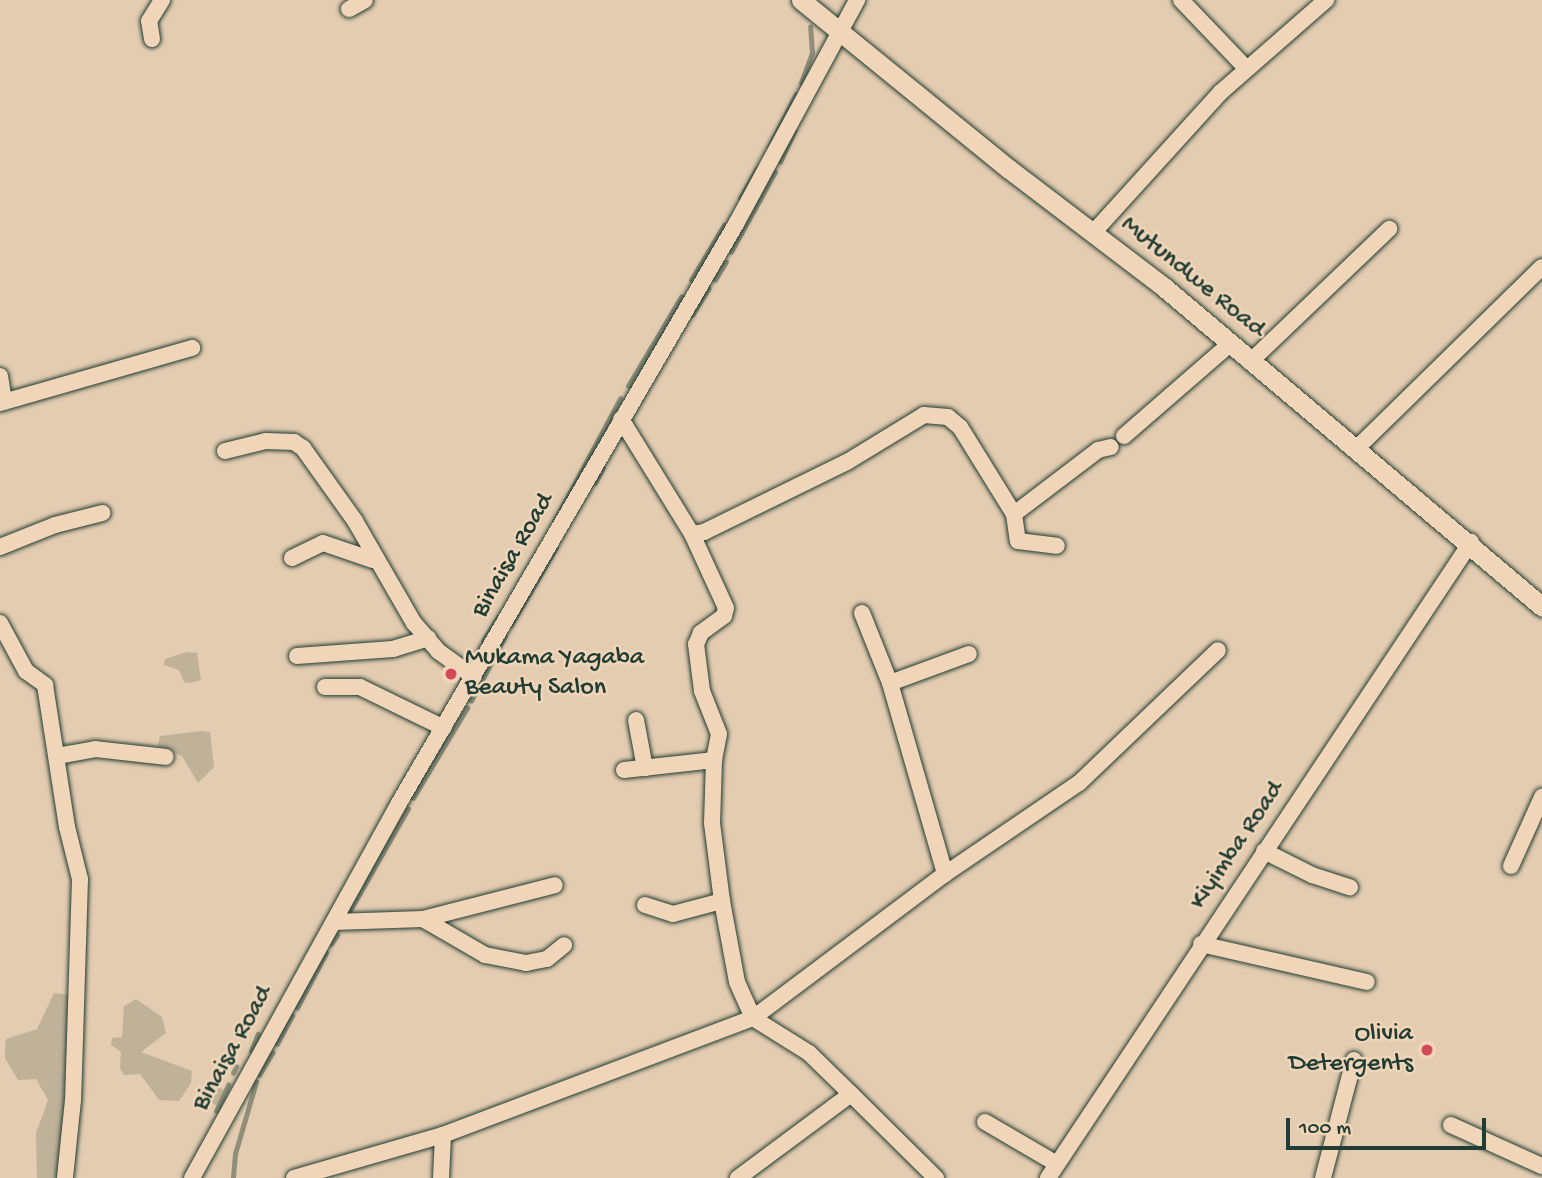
<!DOCTYPE html>
<style>
body{margin:0}
#map{position:relative;width:1542px;height:1178px;overflow:hidden;background:#e4ccb0;font-family:"Gochi Hand",sans-serif}
div>[style]{position:absolute}
.green>*{inset:0;background:#c0b199}
.round{border-radius:50%}
.stream>*{height:4.5px;margin:-2.25px;padding:0 2.25px;transform-origin:2.25px;border-radius:2.25px;background:#908f7b}
.roads{filter:drop-shadow(0 0 2px #1f3d34) drop-shadow(0 0 2px #1f3d34)}
.minor>*{height:16px;margin:-8px;padding:0 8px;transform-origin:8px;border-radius:8px;background:#f1d5b8}
.major>*{height:19px;margin:-9.5px;padding:0 9.5px;transform-origin:9.5px;border-radius:9.5px;background:#f1d5b8}
.dots>*{width:19px;height:19px;translate:-50% -50%;box-sizing:border-box;border:4px solid #f1d5b8;border-radius:50%}
span{translate:-50% -50%;white-space:nowrap;text-align:center;line-height:1.15;-webkit-text-stroke:5px #f1d5b8;paint-order:stroke}
.street-label{font-size:26px;color:#1f3d34}
.poi-label{font-size:26px;color:#1f3d34}
.left{translate:0 -50%;text-align:left}
.right{translate:-100% -50%;text-align:right}
.scale{position:absolute;left:1286px;top:1118px;width:200px;height:32px;box-sizing:border-box;border:4px solid #1f3d34;border-top:0;padding-left:9px;font-size:21px;line-height:24px;white-space:nowrap;color:#1f3d34;-webkit-text-stroke:5px #f1d5b8;paint-order:stroke}
</style>
<div id="map">
<div class="green">
<i style="clip-path:polygon(187px 652px,197px 653px,201px 680px,190px 683px,184px 682px,179px 670px,164px 665px,165px 659px)"></i>
<i style="clip-path:polygon(202px 731px,210px 732px,214px 767px,198px 783px,182px 756px,158px 745px,160px 736px)"></i>
<i style="clip-path:polygon(54px 993px,71px 995px,65px 1132px,59px 1178px,37px 1178px,36px 1133px,48px 1100px,36px 1079px,18px 1080px,5px 1058px,5px 1048px,6px 1039px,37px 1029px)"></i>
<i style="clip-path:polygon(136px 999px,162px 1017px,166px 1033px,141px 1052px,192px 1071px,191px 1083px,179px 1101px,159px 1100px,140px 1074px,124px 1075px,120px 1068px,121px 1052px,111px 1045px,112px 1038px,122px 1037px,124px 1006px)"></i>
<i class="round" style="left:208px;top:1087px;width:18px;height:18px"></i>
</div>
<div class="stream">
<i style="left:801px;top:83px;width:32px;rotate:-70deg"></i>
<i style="left:812px;top:53px;width:26px;rotate:-94deg"></i>
<i style="left:769px;top:147px;width:59px;rotate:-63deg"></i>
<i style="left:780px;top:162px;width:35px;rotate:-65deg"></i>
<i style="left:740px;top:198px;width:34px;rotate:-60deg"></i>
<i style="left:731px;top:252px;width:91px;rotate:-61.2deg"></i>
<i style="left:691px;top:280px;width:64px;rotate:-59deg"></i>
<i style="left:715px;top:280px;width:21px;rotate:-59deg"></i>
<i style="left:692px;top:315px;width:31px;rotate:-58deg"></i>
<i style="left:628px;top:386px;width:104px;rotate:-59.2deg"></i>
<i style="left:595px;top:483px;width:17px;rotate:-62deg"></i>
<i style="left:554px;top:522px;width:140px;rotate:-61.8deg"></i>
<i style="left:511px;top:625px;width:89px;rotate:-59.7deg"></i>
<i style="left:483px;top:641px;width:28px;rotate:-58deg"></i>
<i style="left:471px;top:701px;width:73px;rotate:-62.4deg"></i>
<i style="left:413px;top:798px;width:105px;rotate:-59deg"></i>
<i style="left:348px;top:914px;width:121px;rotate:-60.3deg"></i>
<i style="left:331px;top:944px;width:11px;rotate:-56deg"></i>
<i style="left:297px;top:1008px;width:62px;rotate:-62.2deg"></i>
<i style="left:277px;top:1044px;width:32px;rotate:-62deg"></i>
<i style="left:251px;top:1051px;width:18px;rotate:-68deg"></i>
<i style="left:233px;top:1073px;width:7px;rotate:-63deg"></i>
<i style="left:259px;top:1075px;width:26px;rotate:-59deg"></i>
<i style="left:216px;top:1111px;width:29px;rotate:-65deg"></i>
<i style="left:233px;top:1177px;width:23px;rotate:-85deg"></i>
<i style="left:235px;top:1154px;width:75px;rotate:-73.7deg"></i>
</div>
<div class="roads">
<div class="minor">
<i style="left:1181px;top:0;width:94px;rotate:46.3deg"></i>
<i style="left:349px;top:9px;width:18px;rotate:-29deg"></i>
<i style="left:152px;top:39px;width:18px;rotate:-99deg"></i>
<i style="left:149px;top:21px;width:25px;rotate:-58deg"></i>
<i style="left:1093px;top:233px;width:190px;rotate:-47.8deg"></i>
<i style="left:1221px;top:92px;width:140px;rotate:-41.2deg"></i>
<i style="left:1252px;top:360px;width:190px;rotate:-43.7deg"></i>
<i style="left:0;top:376px;width:26px;rotate:81deg"></i>
<i style="left:0;top:403px;width:200px;rotate:-16deg"></i>
<i style="left:621px;top:419px;width:135px;rotate:58.3deg"></i>
<i style="left:692px;top:534px;width:12px;rotate:-9deg"></i>
<i style="left:704px;top:532px;width:159px;rotate:-26.1deg"></i>
<i style="left:847px;top:462px;width:90px;rotate:-31.4deg"></i>
<i style="left:924px;top:415px;width:24px;rotate:5deg"></i>
<i style="left:948px;top:417px;width:16px;rotate:40deg"></i>
<i style="left:960px;top:427px;width:102px;rotate:58.2deg"></i>
<i style="left:1014px;top:514px;width:106px;rotate:-37.3deg"></i>
<i style="left:1098px;top:450px;width:13px;rotate:-13deg"></i>
<i style="left:1124px;top:436px;width:142px;rotate:-41deg"></i>
<i style="left:1358px;top:447px;width:257px;rotate:-44.4deg"></i>
<i style="left:225px;top:451px;width:42px;rotate:-13.7deg"></i>
<i style="left:266px;top:441px;width:28px;rotate:2deg"></i>
<i style="left:294px;top:442px;width:11px;rotate:34deg"></i>
<i style="left:303px;top:448px;width:90px;rotate:54.5deg"></i>
<i style="left:355px;top:521px;width:118px;rotate:60deg"></i>
<i style="left:414px;top:623px;width:37px;rotate:49deg"></i>
<i style="left:438px;top:651px;width:44px;rotate:35.8deg"></i>
<i style="left:1014px;top:514px;width:27px;rotate:82deg"></i>
<i style="left:1018px;top:541px;width:39px;rotate:7deg"></i>
<i style="left:692px;top:534px;width:81px;rotate:65.3deg"></i>
<i style="left:726px;top:608px;width:8px;rotate:104deg"></i>
<i style="left:724px;top:616px;width:29px;rotate:144deg"></i>
<i style="left:701px;top:633px;width:12px;rotate:114deg"></i>
<i style="left:696px;top:644px;width:47px;rotate:82.7deg"></i>
<i style="left:702px;top:691px;width:46px;rotate:68.4deg"></i>
<i style="left:719px;top:734px;width:26px;rotate:101deg"></i>
<i style="left:0;top:547px;width:59px;rotate:-21.8deg"></i>
<i style="left:55px;top:525px;width:49px;rotate:-14.3deg"></i>
<i style="left:292px;top:558px;width:34px;rotate:-26deg"></i>
<i style="left:323px;top:543px;width:53px;rotate:18.8deg"></i>
<i style="left:862px;top:613px;width:75px;rotate:68.2deg"></i>
<i style="left:890px;top:683px;width:199px;rotate:73.9deg"></i>
<i style="left:0;top:623px;width:55px;rotate:61.6deg"></i>
<i style="left:26px;top:671px;width:24px;rotate:36deg"></i>
<i style="left:45px;top:685px;width:144px;rotate:81.2deg"></i>
<i style="left:67px;top:827px;width:54px;rotate:76deg"></i>
<i style="left:80px;top:879px;width:221px;rotate:91.8deg"></i>
<i style="left:73px;top:1100px;width:78px;rotate:95.9deg"></i>
<i style="left:297px;top:656px;width:96px;rotate:-4.2deg"></i>
<i style="left:393px;top:649px;width:37px;rotate:-17deg"></i>
<i style="left:890px;top:683px;width:84px;rotate:-20.2deg"></i>
<i style="left:325px;top:687px;width:35px"></i>
<i style="left:360px;top:687px;width:93px;rotate:26deg"></i>
<i style="left:636px;top:720px;width:49px;rotate:79.4deg"></i>
<i style="left:57px;top:756px;width:39px;rotate:-10deg"></i>
<i style="left:95px;top:749px;width:71px;rotate:6.4deg"></i>
<i style="left:624px;top:770px;width:91px;rotate:-6.3deg"></i>
<i style="left:714px;top:760px;width:63px;rotate:91.8deg"></i>
<i style="left:712px;top:823px;width:79px;rotate:82.7deg"></i>
<i style="left:1264px;top:851px;width:54px;rotate:26.6deg"></i>
<i style="left:1312px;top:875px;width:40px;rotate:18deg"></i>
<i style="left:1511px;top:866px;width:76px;rotate:-65.8deg"></i>
<i style="left:645px;top:905px;width:29px;rotate:18deg"></i>
<i style="left:673px;top:914px;width:51px;rotate:-14.9deg"></i>
<i style="left:722px;top:901px;width:82px;rotate:79.5deg"></i>
<i style="left:737px;top:982px;width:39px;rotate:66deg"></i>
<i style="left:753px;top:1018px;width:66px;rotate:32deg"></i>
<i style="left:809px;top:1053px;width:59px;rotate:44.3deg"></i>
<i style="left:851px;top:1094px;width:141px;rotate:143.4deg"></i>
<i style="left:423px;top:919px;width:136px;rotate:-14.4deg"></i>
<i style="left:334px;top:922px;width:89px;rotate:-1.9deg"></i>
<i style="left:423px;top:919px;width:72px;rotate:30.1deg"></i>
<i style="left:485px;top:955px;width:42px;rotate:11deg"></i>
<i style="left:526px;top:963px;width:21px;rotate:-11deg"></i>
<i style="left:547px;top:959px;width:22px;rotate:-39deg"></i>
<i style="left:1201px;top:944px;width:170px;rotate:12.9deg"></i>
<i style="left:851px;top:1094px;width:120px;rotate:44.7deg"></i>
<i style="left:985px;top:1122px;width:83px;rotate:30.3deg"></i>
<i style="left:1451px;top:1125px;width:100px;rotate:24.3deg"></i>
<i style="left:192px;top:1178px;width:428px;rotate:-61.1deg"></i>
<i style="left:399px;top:803px;width:670px;rotate:-59.8deg"></i>
<i style="left:736px;top:224px;width:255px;rotate:-61.6deg"></i>
<i style="left:294px;top:1178px;width:155px;rotate:-16.1deg"></i>
<i style="left:443px;top:1135px;width:331px;rotate:-20.7deg"></i>
<i style="left:753px;top:1018px;width:240px;rotate:-36.9deg"></i>
<i style="left:945px;top:874px;width:162px;rotate:-34.2deg"></i>
<i style="left:1079px;top:783px;width:192px;rotate:-43.7deg"></i>
<i style="left:441px;top:1178px;width:43px;rotate:-87.3deg"></i>
<i style="left:1048px;top:1178px;width:764px;rotate:-56.37deg"></i>
<i style="left:1323px;top:1178px;width:122px;rotate:-75.3deg"></i>
</div>
<div class="major">
<i style="left:801px;top:0;width:268px;rotate:39.1deg"></i>
<i style="left:1009px;top:169px;width:196px;rotate:37.3deg"></i>
<i style="left:1165px;top:288px;width:494px;rotate:40.2deg"></i>
</div>
</div>
<div class="dots">
<i style="left:451px;top:674px;background:#d1495b"></i>
<i style="left:1427px;top:1050px;background:#d1495b"></i>
</div>
<div class="street-label">
<span style="left:1192px;top:278px;rotate:39deg">Mutundwe Road</span>
<span style="left:514px;top:556px;rotate:-60deg">Binaisa Road</span>
<span style="left:1238px;top:846px;rotate:-56deg">Kiyimba Road</span>
<span style="left:234px;top:1049px;rotate:-61deg">Binaisa Road</span>
</div>
<div class="poi-label">
<span class="left" style="left:465px;top:674px">Mukama Yagaba<br>Beauty Salon</span>
<span class="right" style="left:1413px;top:1050px">Olivia<br>Detergents</span>
</div>
<div class="scale">100 m</div>
</div>
